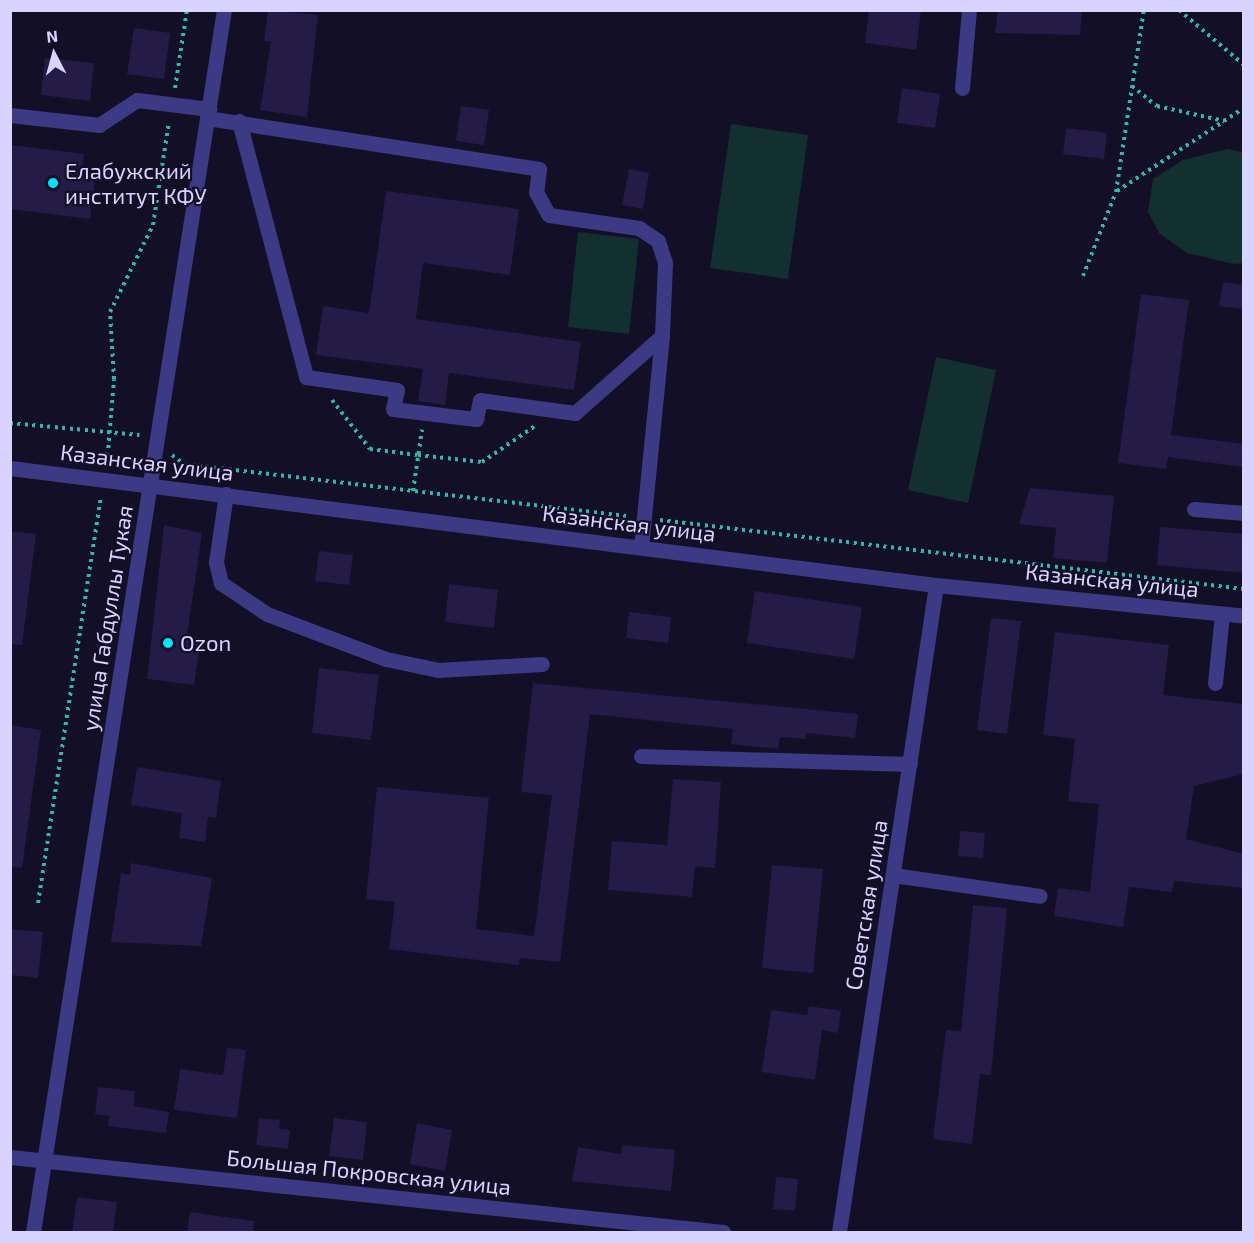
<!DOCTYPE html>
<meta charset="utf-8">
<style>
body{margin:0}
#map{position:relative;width:1254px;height:1243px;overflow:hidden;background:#130f26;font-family:"Exo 2",sans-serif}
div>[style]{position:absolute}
.green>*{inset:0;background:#12302f}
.building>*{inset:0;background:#241b47}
.path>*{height:4px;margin-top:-2px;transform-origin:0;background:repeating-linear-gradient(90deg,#2fb8b0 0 3px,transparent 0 7.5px)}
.minor>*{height:15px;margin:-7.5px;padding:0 7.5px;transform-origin:7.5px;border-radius:7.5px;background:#3d3a85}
.dots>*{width:16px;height:16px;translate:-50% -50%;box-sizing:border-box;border:3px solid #130f26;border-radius:50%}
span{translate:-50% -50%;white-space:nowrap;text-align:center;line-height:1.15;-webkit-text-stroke:4.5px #130f26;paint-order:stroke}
.poi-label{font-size:22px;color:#d9d4ff}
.left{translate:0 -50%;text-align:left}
.street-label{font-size:22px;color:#d9d4ff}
.frame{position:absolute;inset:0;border:12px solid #d9d4ff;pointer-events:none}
.north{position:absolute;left:24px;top:24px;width:60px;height:60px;-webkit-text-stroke:4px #130f26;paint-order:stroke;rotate:354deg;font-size:16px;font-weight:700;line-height:24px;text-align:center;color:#d9d4ff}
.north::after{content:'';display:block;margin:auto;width:21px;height:27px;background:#d9d4ff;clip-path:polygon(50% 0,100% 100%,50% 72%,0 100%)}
</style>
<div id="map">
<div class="green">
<i style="clip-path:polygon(731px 124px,808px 135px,788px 279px,710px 268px)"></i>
<i style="clip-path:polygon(1227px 149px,1243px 152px,1243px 263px,1234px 264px,1187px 253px,1159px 233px,1148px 212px,1153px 179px,1183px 160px)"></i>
<i style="clip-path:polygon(578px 232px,639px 239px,629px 334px,568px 327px)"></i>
<i style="clip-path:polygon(936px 357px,996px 370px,968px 503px,908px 490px)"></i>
</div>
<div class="building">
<i style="clip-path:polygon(268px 10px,318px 15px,307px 117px,260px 110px,271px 42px,264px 41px)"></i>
<i style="clip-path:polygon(869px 10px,921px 10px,916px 50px,865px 43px)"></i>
<i style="clip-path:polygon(998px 10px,1082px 10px,1080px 35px,995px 33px)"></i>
<i style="clip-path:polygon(134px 28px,170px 33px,164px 79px,127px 74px)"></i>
<i style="clip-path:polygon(45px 58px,94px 63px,90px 101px,41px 95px)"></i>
<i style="clip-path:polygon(902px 88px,940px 94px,935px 128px,897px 123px)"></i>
<i style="clip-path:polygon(461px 106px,489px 110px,484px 145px,456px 141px)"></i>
<i style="clip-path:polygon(1066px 128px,1107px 133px,1104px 159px,1063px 154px)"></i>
<i style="clip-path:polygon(10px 145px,84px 154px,82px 170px,96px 172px,90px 219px,10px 209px)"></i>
<i style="clip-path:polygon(629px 169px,649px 173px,643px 209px,622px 205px)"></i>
<i style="clip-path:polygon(386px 191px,519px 209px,510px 275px,423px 263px,416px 319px,581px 342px,574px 390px,449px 373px,445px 405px,418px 401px,423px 369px,316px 355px,323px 306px,369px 313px)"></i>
<i style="clip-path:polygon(1223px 282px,1244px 285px,1244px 309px,1219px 306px)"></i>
<i style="clip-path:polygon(1141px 294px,1189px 300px,1171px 435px,1244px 444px,1244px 467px,1168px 457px,1166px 469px,1118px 463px)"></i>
<i style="clip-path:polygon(1030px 488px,1114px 496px,1107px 563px,1053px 558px,1056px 528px,1019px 524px)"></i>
<i style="clip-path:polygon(164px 525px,202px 533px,187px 636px,201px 638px,194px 685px,147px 679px)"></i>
<i style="clip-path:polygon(1160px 527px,1244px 534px,1244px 573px,1157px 565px)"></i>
<i style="clip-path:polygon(10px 531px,36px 534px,22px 645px,10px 644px)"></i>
<i style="clip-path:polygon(319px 551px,353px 555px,349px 585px,315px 581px)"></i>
<i style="clip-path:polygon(449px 584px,498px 590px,494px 628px,445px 622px)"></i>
<i style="clip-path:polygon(755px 591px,862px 607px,854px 659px,747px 643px)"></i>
<i style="clip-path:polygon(629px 612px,671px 617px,668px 643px,626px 638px)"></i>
<i style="clip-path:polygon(991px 618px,1021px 621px,1007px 734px,977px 730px)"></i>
<i style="clip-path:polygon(1055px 632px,1169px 645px,1163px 695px,1244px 704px,1244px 774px,1194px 786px,1186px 839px,1244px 854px,1244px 888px,1174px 881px,1172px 892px,1129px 887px,1123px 927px,1054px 916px,1058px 888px,1090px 892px,1099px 804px,1068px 801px,1075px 739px,1043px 735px)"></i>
<i style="clip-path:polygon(319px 668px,379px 675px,371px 740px,312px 733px)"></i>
<i style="clip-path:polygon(533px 683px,858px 714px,855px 738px,806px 733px,806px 739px,780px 737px,778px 749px,731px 744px,733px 729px,590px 714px,560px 962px,520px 958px,519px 965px,389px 949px,395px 902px,366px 899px,377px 787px,489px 798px,476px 929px,534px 936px,552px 795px,521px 792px)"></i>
<i style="clip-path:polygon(10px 725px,41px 730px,22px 868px,10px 867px)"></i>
<i style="clip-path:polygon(137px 767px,221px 781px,216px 818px,208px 817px,205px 842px,179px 838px,182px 813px,131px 805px)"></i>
<i style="clip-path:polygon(673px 779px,721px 782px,715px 868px,695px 866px,692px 897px,608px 890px,612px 841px,667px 845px)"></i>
<i style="clip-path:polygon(960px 831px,985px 833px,983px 858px,958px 856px)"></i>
<i style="clip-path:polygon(131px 863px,212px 878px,201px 946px,111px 942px,121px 873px,130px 875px)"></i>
<i style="clip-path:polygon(772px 865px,823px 869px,813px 973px,762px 968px)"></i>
<i style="clip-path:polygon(973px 905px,1007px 908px,991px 1075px,980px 1074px,972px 1144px,933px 1139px,946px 1030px,961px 1031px)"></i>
<i style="clip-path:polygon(10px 929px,43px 932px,38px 978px,10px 975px)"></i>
<i style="clip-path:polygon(809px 1006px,841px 1011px,838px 1033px,822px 1030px,815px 1080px,762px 1072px,771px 1010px,807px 1015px)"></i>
<i style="clip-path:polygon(227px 1048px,246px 1050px,237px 1118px,174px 1110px,180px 1069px,223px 1075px)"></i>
<i style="clip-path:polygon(98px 1087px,135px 1091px,134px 1106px,169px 1112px,166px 1133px,108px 1126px,109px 1116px,95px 1114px)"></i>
<i style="clip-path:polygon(259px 1118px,280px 1120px,279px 1129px,290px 1130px,288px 1149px,256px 1145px)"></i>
<i style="clip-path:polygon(334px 1118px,367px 1122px,363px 1160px,329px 1156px)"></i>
<i style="clip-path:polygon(417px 1123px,452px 1130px,445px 1171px,410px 1164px)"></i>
<i style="clip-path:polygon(622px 1145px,675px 1150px,671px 1191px,572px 1181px,578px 1147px,621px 1154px)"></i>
<i style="clip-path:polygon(776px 1177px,798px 1179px,795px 1211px,773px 1209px)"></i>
<i style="clip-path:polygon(77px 1197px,117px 1202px,113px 1233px,72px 1233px)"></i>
<i style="clip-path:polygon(190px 1212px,254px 1221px,253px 1233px,187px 1233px)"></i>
</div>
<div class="path">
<i style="left:1179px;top:10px;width:85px;rotate:40.2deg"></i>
<i style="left:1132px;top:86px;width:32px;rotate:39deg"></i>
<i style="left:1157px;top:106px;width:69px;rotate:12.6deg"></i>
<i style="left:175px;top:88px;width:79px;rotate:-81.3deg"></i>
<i style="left:1117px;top:191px;width:152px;rotate:-33.2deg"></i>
<i style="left:1083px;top:276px;width:90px;rotate:-68.6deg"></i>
<i style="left:1116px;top:192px;width:184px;rotate:-81.3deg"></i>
<i style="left:332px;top:400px;width:62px;rotate:52.2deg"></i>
<i style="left:370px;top:449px;width:48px;rotate:7.1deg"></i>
<i style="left:418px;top:455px;width:64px;rotate:6.2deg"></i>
<i style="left:482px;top:462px;width:64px;rotate:-34.2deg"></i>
<i style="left:10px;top:423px;width:130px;rotate:5.3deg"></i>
<i style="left:172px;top:455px;width:15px;rotate:37deg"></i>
<i style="left:184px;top:464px;width:445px;rotate:6.7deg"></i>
<i style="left:107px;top:463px;width:84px;rotate:-85.2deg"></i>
<i style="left:114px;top:379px;width:67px;rotate:-93.4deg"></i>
<i style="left:110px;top:312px;width:97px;rotate:-63.7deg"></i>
<i style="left:153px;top:225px;width:104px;rotate:-81.2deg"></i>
<i style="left:413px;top:491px;width:62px;rotate:-81.6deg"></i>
<i style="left:660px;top:520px;width:588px;rotate:6.74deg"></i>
<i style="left:38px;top:903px;width:411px;rotate:-81.2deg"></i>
</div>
<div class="minor">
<i style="left:962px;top:88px;width:78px;rotate:-84.9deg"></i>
<i style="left:10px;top:115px;width:90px;rotate:6.4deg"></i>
<i style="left:99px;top:125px;width:45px;rotate:-33.3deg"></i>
<i style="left:137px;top:100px;width:73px;rotate:7.1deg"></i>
<i style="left:207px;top:118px;width:336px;rotate:8.7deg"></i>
<i style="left:539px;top:169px;width:23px;rotate:97deg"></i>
<i style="left:536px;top:192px;width:26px;rotate:61deg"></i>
<i style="left:549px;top:215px;width:91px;rotate:8.2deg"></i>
<i style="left:639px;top:228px;width:23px;rotate:34deg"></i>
<i style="left:658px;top:241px;width:23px;rotate:72deg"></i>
<i style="left:665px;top:263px;width:73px;rotate:92.4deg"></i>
<i style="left:662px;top:336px;width:212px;rotate:95.7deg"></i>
<i style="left:239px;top:121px;width:265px;rotate:75.3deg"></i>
<i style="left:306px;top:377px;width:92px;rotate:8.1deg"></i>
<i style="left:397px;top:390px;width:19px;rotate:102deg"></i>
<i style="left:393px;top:409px;width:84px;rotate:6.9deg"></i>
<i style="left:476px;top:419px;width:19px;rotate:-78deg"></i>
<i style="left:480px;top:400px;width:96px;rotate:7.8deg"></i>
<i style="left:575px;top:413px;width:116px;rotate:-41.5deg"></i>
<i style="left:10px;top:468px;width:933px;rotate:7.2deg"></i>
<i style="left:936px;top:585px;width:310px;rotate:5.7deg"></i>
<i style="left:226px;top:494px;width:69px;rotate:98.4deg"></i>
<i style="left:216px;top:562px;width:22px;rotate:77deg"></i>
<i style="left:221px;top:583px;width:55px;rotate:34deg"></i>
<i style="left:267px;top:614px;width:127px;rotate:20.7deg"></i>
<i style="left:386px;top:659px;width:53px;rotate:11.9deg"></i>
<i style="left:438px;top:670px;width:104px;rotate:-3.3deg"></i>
<i style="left:1194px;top:509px;width:50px;rotate:4.6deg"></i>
<i style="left:1215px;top:683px;width:69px;rotate:-84.2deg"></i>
<i style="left:641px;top:756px;width:269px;rotate:1.7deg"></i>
<i style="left:893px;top:875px;width:148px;rotate:8.1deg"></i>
<i style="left:10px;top:1157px;width:717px;rotate:6deg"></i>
<i style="left:33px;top:1232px;width:1237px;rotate:-81.12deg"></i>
<i style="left:839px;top:1232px;width:654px;rotate:-81.47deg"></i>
</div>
<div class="dots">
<i style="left:53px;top:183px;background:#00e5ff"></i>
<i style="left:168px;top:643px;background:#00e5ff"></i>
</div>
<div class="poi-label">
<span class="left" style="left:65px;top:183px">Елабужский<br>институт КФУ</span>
<span class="left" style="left:180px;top:643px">Ozon</span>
</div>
<div class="street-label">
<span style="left:147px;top:462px;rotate:7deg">Казанская улица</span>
<span style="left:629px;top:523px;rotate:7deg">Казанская улица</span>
<span style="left:1112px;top:580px;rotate:6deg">Казанская улица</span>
<span style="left:107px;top:618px;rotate:-81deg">улица Габдуллы Тукая</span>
<span style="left:866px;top:905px;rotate:-81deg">Советская улица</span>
<span style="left:369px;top:1172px;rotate:6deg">Большая Покровская улица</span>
</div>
<div class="frame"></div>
<div class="north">N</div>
</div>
